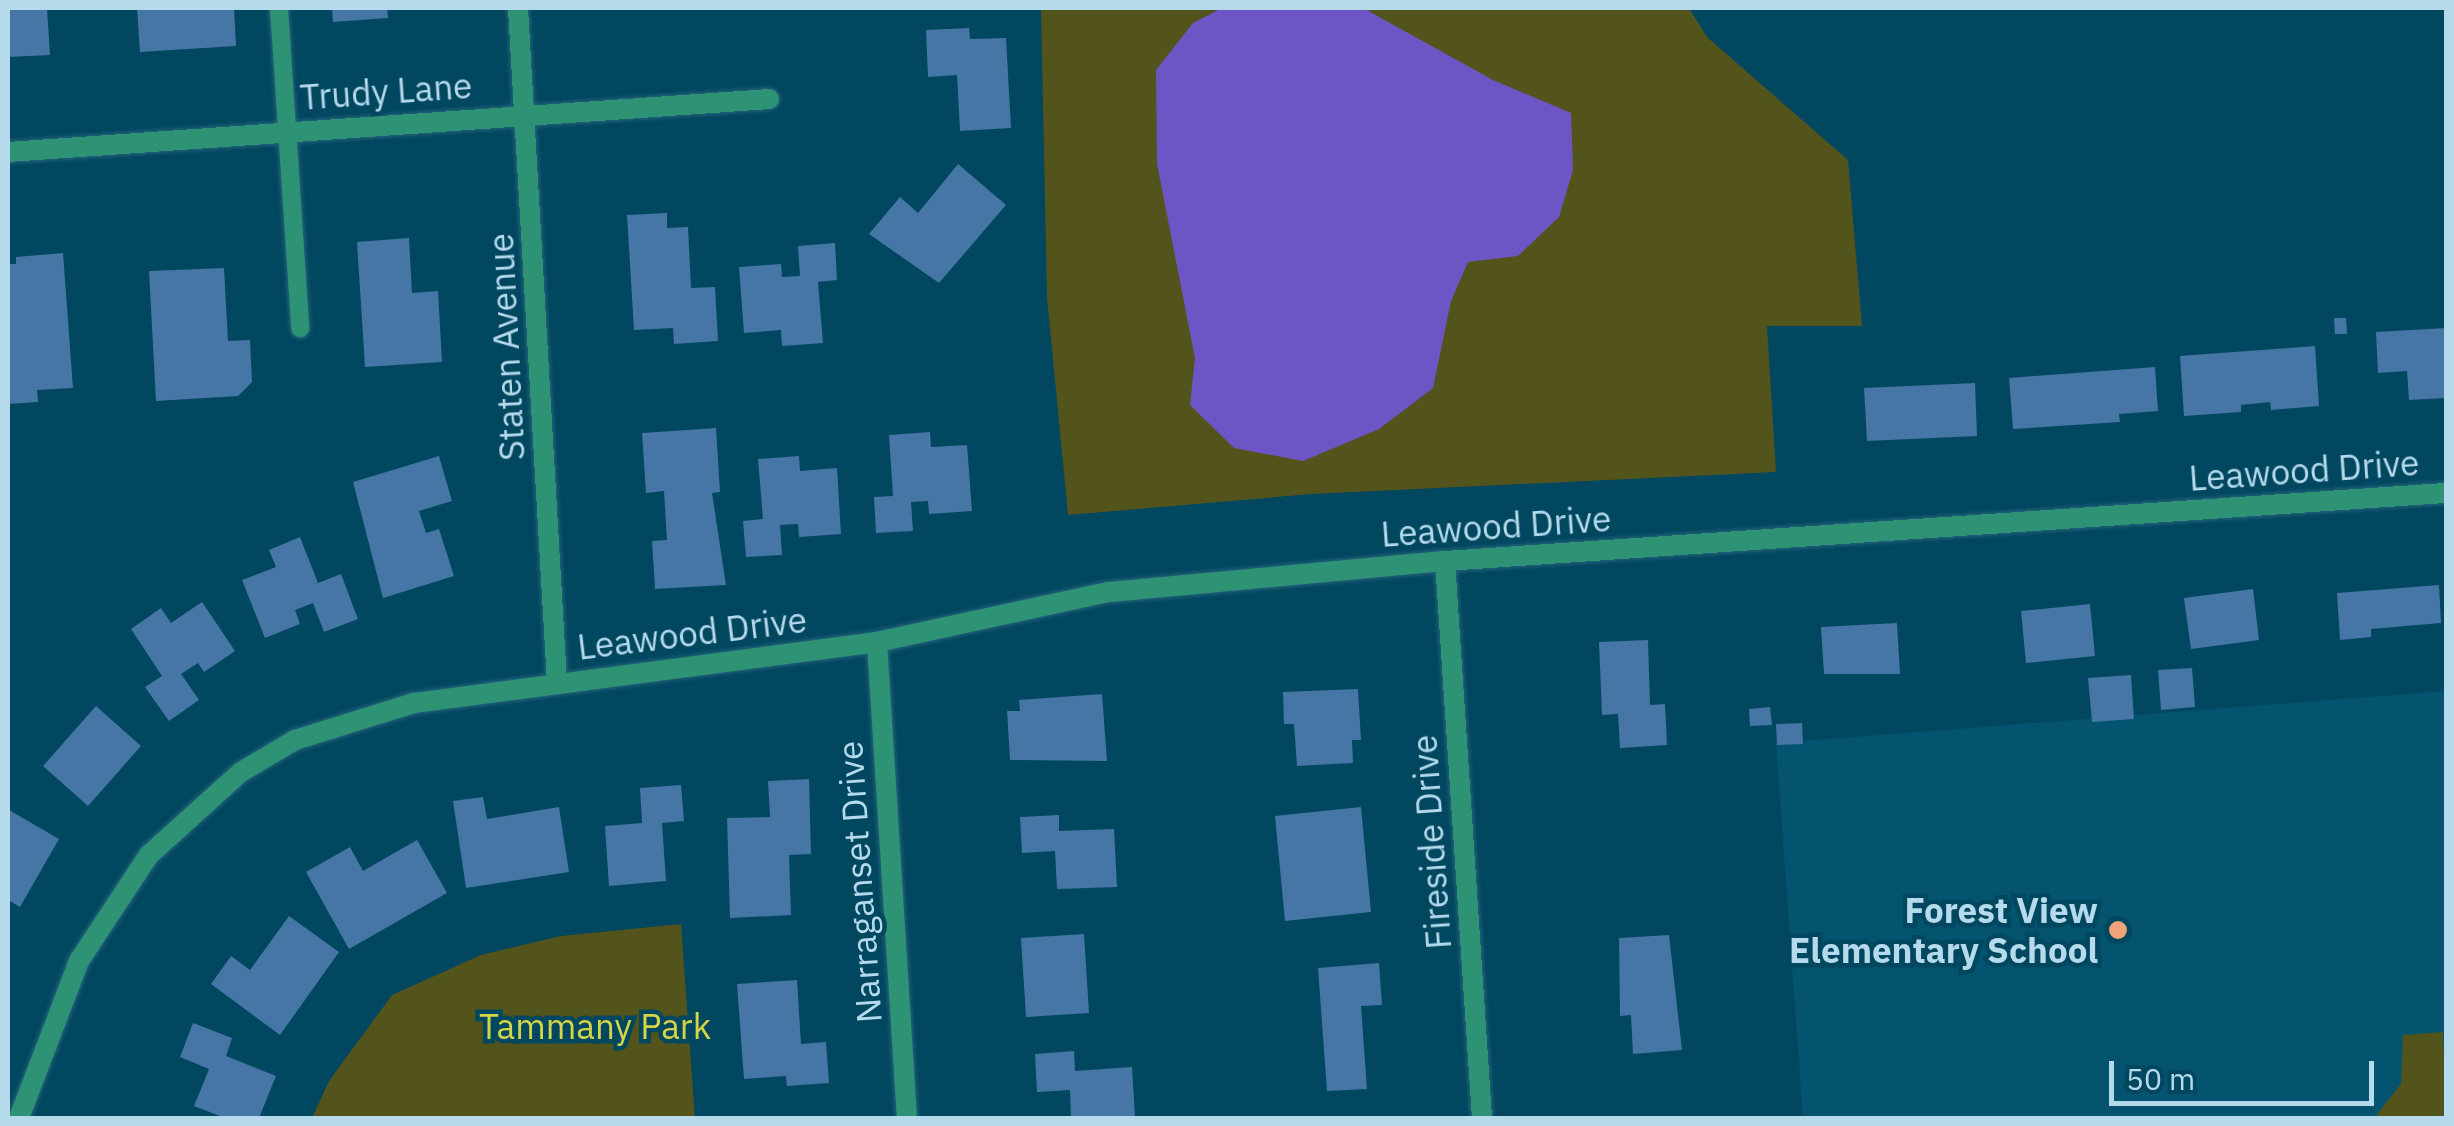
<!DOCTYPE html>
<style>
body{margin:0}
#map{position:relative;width:2454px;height:1126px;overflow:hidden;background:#01475f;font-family:"IBM Plex Sans",sans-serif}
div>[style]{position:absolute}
.built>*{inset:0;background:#045470}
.green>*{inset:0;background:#53541c}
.water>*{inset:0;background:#6e55c5}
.building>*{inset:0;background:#4576a5}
.roads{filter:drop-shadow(0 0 2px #25647b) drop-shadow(0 0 2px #25647b)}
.service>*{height:18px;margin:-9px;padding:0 9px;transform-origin:9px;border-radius:9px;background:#2e9275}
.minor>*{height:20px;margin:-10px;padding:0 10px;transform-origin:10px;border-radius:10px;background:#2e9275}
.dots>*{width:28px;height:28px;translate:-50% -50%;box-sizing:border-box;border:5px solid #01475f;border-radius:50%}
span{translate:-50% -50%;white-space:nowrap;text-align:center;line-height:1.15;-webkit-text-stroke:9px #01475f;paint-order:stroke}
.street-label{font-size:35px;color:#b5daec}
.poi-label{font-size:35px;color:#b5daec;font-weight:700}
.right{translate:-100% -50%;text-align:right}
.park-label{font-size:35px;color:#d3d447}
.frame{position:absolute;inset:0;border:10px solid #b5daec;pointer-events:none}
.scale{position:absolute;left:2109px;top:1061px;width:265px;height:45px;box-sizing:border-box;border:5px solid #b5daec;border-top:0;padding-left:12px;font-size:30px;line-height:35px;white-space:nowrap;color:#b5daec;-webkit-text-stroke:8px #01475f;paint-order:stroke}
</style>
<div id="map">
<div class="built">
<i style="clip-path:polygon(2446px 691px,2446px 1118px,1803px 1118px,1776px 743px)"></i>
</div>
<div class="green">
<i style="clip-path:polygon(1041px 8px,1689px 8px,1707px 37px,1848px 160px,1862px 326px,1767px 326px,1776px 472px,1312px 494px,1068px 515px,1047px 297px)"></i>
<i style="clip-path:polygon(681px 924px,695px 1118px,312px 1118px,329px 1081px,392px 995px,481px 955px,561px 936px)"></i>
<i style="clip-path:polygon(2443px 1032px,2446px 1118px,2374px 1118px,2401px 1084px,2403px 1035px)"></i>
</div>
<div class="water">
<i style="clip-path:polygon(1222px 8px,1363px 8px,1493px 80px,1571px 113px,1573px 170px,1559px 217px,1518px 256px,1468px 262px,1451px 301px,1433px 388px,1379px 429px,1303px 461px,1234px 448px,1190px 405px,1195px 358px,1157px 164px,1156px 70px,1193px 23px)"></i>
</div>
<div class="building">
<i style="clip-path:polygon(8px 8px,47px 8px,50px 55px,8px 57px)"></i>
<i style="clip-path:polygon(137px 8px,234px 8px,236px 46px,140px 52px)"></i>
<i style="clip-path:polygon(332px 8px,387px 8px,388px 18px,333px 22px)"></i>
<i style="clip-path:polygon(969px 28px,970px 39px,1006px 38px,1011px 128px,960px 131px,957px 75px,928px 77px,926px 30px)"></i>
<i style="clip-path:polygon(958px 164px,1006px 205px,939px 283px,869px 234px,900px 197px,918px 213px)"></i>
<i style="clip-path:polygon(667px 213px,667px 228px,688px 227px,691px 288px,715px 287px,718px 341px,674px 344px,673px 328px,634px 330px,627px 215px)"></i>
<i style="clip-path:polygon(409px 238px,412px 293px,438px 291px,442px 362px,365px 367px,357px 242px)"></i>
<i style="clip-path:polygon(835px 243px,837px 280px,818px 282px,823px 343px,782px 346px,781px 330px,744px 333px,739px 267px,781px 264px,782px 277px,800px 276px,798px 246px)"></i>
<i style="clip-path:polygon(63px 253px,73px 388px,37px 390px,38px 402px,8px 404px,8px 264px,16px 264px,16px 257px)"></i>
<i style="clip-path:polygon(224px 268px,228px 341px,250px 340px,252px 382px,238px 396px,156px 401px,149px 271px)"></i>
<i style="clip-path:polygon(2334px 318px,2346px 318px,2347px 334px,2335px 334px)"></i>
<i style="clip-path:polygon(2446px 328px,2446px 398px,2409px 400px,2407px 371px,2378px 373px,2376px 332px)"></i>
<i style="clip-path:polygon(2315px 346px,2319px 406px,2271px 410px,2270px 402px,2241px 405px,2241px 412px,2184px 416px,2180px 356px)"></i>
<i style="clip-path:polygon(2155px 367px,2158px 411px,2119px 414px,2120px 422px,2013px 429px,2009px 378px)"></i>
<i style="clip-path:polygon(1975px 383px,1977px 436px,1867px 441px,1864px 388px)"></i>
<i style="clip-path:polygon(716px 428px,720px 492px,712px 493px,726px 585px,655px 589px,652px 541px,667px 540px,664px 491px,646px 493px,642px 433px)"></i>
<i style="clip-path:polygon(930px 432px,931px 447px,967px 445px,972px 511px,929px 514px,928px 501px,911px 502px,913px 531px,876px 533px,874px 497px,893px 496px,889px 435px)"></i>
<i style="clip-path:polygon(439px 456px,452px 501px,419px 511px,426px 533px,439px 529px,454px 576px,383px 598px,353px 482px)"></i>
<i style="clip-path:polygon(799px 456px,800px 471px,837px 468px,841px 534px,799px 537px,798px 524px,780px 525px,782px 555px,746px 557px,743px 521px,763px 519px,758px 459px)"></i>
<i style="clip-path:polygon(300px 537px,318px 583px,341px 574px,358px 619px,324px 632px,313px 603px,295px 610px,300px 624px,265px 638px,242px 580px,276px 567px,269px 550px)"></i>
<i style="clip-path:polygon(2439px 585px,2441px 623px,2371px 629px,2371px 637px,2340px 640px,2337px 593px)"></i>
<i style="clip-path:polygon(2253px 589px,2259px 640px,2191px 649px,2184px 598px)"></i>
<i style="clip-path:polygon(202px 602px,235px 651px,204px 672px,198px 663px,181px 674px,199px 700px,169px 721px,145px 687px,162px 676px,131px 629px,161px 608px,171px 623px)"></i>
<i style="clip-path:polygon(2090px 604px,2095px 656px,2026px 663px,2021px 611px)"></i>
<i style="clip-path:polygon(1897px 623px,1900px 674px,1824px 674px,1821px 627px)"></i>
<i style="clip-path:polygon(1648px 640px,1650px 705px,1665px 704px,1667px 745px,1620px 748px,1618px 714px,1602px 715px,1599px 642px)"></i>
<i style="clip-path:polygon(2192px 668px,2195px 707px,2161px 710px,2158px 670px)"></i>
<i style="clip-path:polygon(2131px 675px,2134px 719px,2092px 722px,2088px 678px)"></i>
<i style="clip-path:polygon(1358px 689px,1361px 740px,1352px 740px,1353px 763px,1297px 766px,1294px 724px,1284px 724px,1283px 692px)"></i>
<i style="clip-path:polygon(1102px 694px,1107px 761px,1010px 760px,1007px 711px,1020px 711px,1019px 700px)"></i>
<i style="clip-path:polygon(96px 706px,141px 746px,88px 806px,43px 766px)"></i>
<i style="clip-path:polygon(1770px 707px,1772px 725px,1750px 726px,1749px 709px)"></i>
<i style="clip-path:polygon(1802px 723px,1803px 744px,1777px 745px,1776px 724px)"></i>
<i style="clip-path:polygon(809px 779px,811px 854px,789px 855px,791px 915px,730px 918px,727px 818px,770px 817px,768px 781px)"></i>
<i style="clip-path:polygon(681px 785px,684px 821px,662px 823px,666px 881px,609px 886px,605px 826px,642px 823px,640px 788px)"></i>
<i style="clip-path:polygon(483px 797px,487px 819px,559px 807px,569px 872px,466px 888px,453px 801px)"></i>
<i style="clip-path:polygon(1361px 807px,1371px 912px,1285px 921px,1275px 816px)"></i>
<i style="clip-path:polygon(9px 810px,59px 839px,20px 907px,8px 900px)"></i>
<i style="clip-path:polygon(1059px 815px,1059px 831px,1114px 829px,1117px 887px,1057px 889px,1055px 851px,1022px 853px,1020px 817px)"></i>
<i style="clip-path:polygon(417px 840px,447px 893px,349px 949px,306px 872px,350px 847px,363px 871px)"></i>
<i style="clip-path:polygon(289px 916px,339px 952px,280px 1035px,211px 984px,231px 956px,250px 970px)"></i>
<i style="clip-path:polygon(1084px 934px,1089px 1013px,1026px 1017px,1021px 938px)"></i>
<i style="clip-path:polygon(1669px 935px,1682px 1050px,1633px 1054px,1631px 1015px,1620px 1016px,1619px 938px)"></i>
<i style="clip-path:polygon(1379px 963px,1382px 1005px,1361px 1006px,1367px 1089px,1327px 1091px,1318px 968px)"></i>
<i style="clip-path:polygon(797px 980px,801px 1044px,826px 1042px,829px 1083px,787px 1086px,786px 1076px,744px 1079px,737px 984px)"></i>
<i style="clip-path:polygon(193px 1023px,232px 1038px,226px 1056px,276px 1076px,259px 1118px,225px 1118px,194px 1106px,209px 1069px,180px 1057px)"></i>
<i style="clip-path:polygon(1074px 1051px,1075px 1071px,1132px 1067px,1135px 1118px,1071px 1118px,1070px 1090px,1037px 1092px,1035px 1054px)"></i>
</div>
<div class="roads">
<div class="service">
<i style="left:279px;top:8px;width:321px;rotate:86.2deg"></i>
</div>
<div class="minor">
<i style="left:518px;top:8px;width:676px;rotate:86.69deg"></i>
<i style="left:8px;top:152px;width:763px;rotate:-3.98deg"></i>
<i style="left:1445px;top:561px;width:558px;rotate:86.2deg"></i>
<i style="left:877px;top:642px;width:477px;rotate:86.4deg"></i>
<i style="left:19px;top:1118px;width:168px;rotate:-69.1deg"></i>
<i style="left:79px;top:961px;width:127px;rotate:-56.6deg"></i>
<i style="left:149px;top:855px;width:124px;rotate:-42.1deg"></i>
<i style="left:241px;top:772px;width:63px;rotate:-30.7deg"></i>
<i style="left:295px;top:740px;width:125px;rotate:-17.3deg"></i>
<i style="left:414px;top:703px;width:467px;rotate:-7.5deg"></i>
<i style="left:877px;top:642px;width:237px;rotate:-12.2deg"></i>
<i style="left:1109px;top:592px;width:337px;rotate:-5.3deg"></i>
<i style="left:1445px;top:561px;width:1003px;rotate:-3.89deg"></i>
</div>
</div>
<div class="dots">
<i style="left:2118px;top:930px;background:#efa378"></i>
</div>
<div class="street-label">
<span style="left:386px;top:91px;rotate:-4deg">Trudy Lane</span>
<span style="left:506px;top:347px;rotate:-93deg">Staten Avenue</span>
<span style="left:2304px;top:470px;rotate:-4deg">Leawood Drive</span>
<span style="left:1496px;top:526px;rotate:-4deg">Leawood Drive</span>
<span style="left:692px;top:633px;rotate:-7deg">Leawood Drive</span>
<span style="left:1431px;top:842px;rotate:-94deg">Fireside Drive</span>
<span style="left:859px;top:882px;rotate:-94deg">Narraganset Drive</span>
</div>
<div class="poi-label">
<span class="right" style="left:2098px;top:930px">Forest View<br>Elementary School</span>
</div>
<div class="park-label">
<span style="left:595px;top:1026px">Tammany Park</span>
</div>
<div class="frame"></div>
<div class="scale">50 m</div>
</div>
